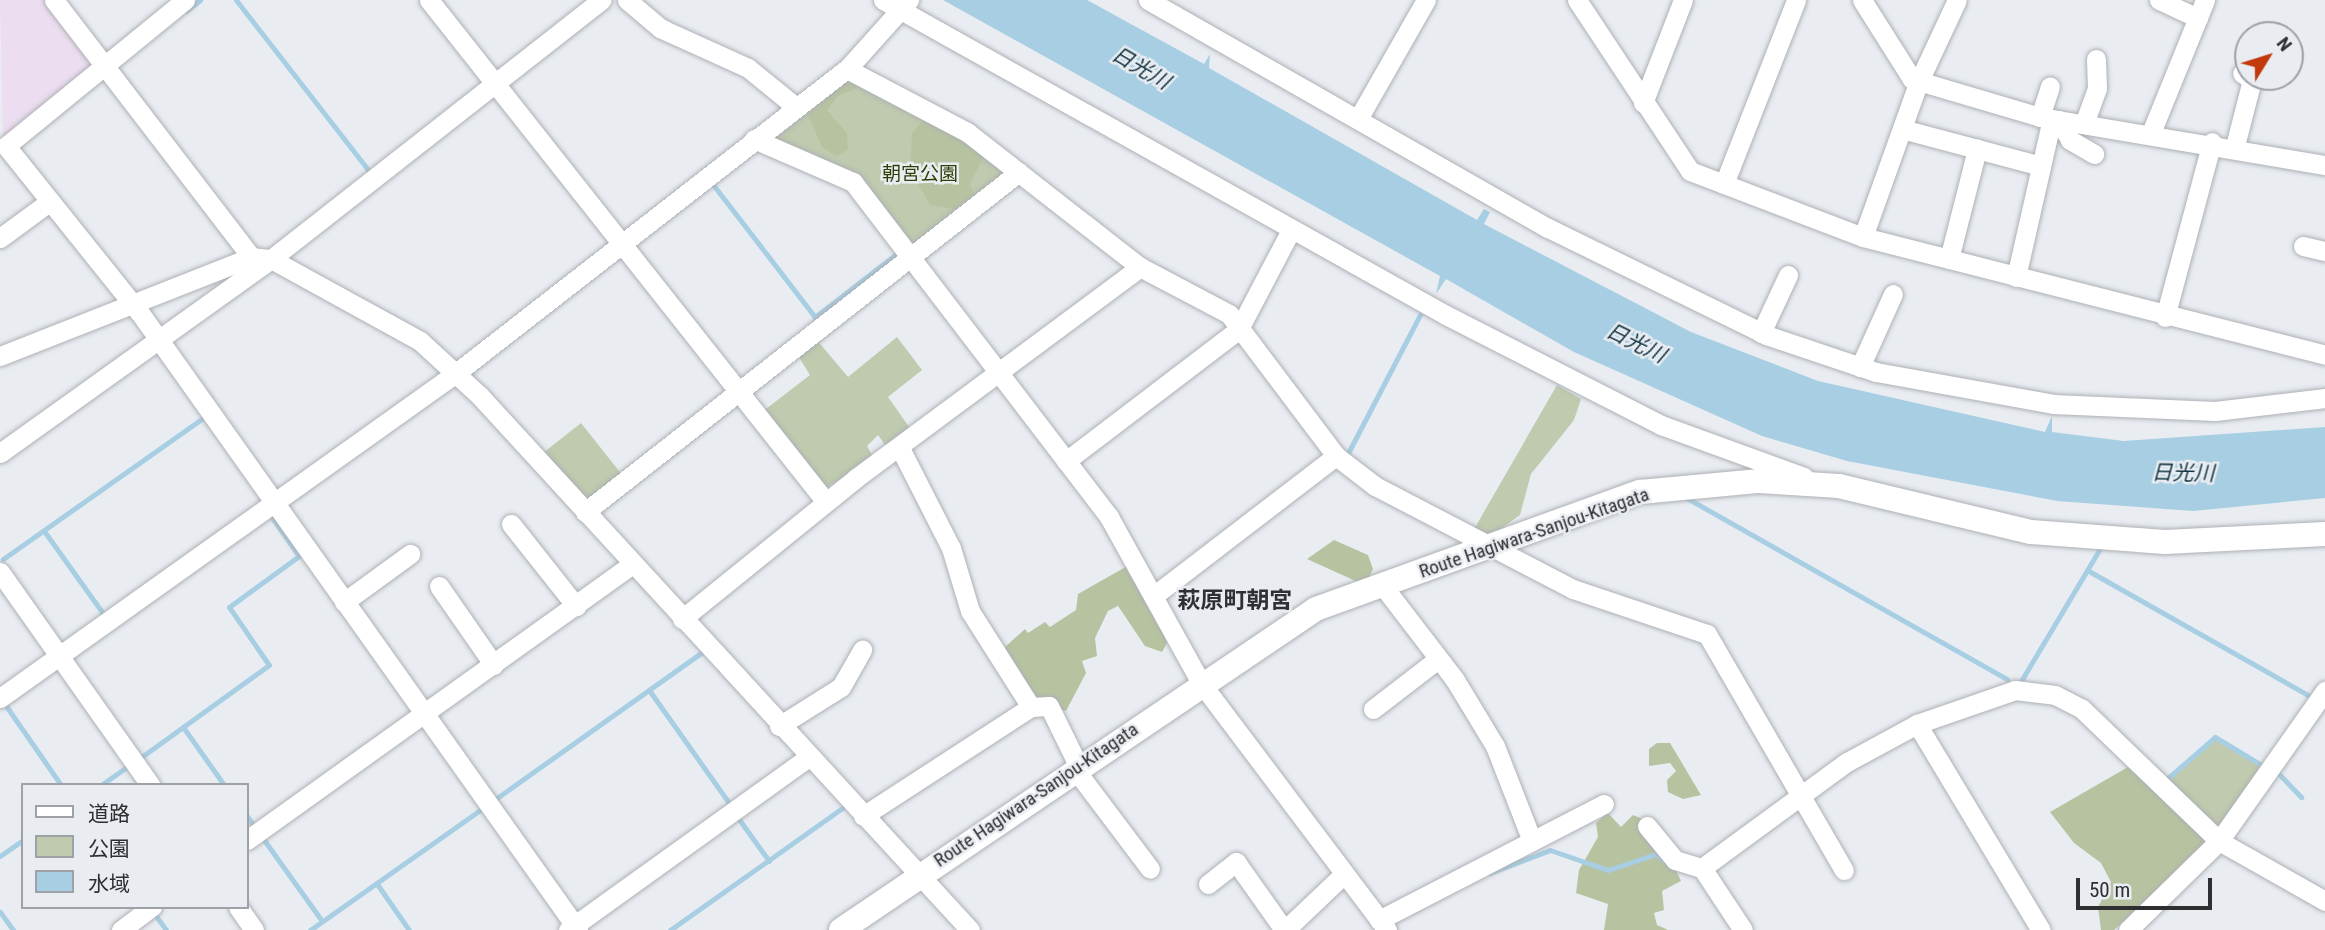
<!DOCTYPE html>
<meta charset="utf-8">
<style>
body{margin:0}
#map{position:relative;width:2325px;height:930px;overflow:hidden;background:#e9edf2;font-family:"Roboto Condensed","Noto Sans JP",sans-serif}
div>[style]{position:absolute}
.industrial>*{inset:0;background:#ecddf0}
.green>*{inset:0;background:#bfcaae}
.forest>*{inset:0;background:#b7c3a0}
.water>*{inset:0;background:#a7cee2}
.stream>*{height:5px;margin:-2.5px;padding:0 2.5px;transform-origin:2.5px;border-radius:2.5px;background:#a7cee2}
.roads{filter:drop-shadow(0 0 2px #adb0b5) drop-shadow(0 0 2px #adb0b5)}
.minor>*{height:19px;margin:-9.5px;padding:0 9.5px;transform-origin:9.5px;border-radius:9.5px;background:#fff}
.major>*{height:24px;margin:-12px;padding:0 12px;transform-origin:12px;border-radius:12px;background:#fff}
span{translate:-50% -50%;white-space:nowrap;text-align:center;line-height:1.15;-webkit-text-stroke:5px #e9edf2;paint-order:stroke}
.park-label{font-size:19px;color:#303f05}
.street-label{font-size:19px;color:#2e2f31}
.water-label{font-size:21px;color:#0f3140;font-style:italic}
.quarter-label{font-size:23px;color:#2e3134;font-weight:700}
.legend{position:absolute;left:21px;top:783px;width:228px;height:126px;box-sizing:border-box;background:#e9edf2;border:2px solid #9ea1a5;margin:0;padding:9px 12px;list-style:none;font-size:21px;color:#2e2f31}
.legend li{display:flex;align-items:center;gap:14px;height:35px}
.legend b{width:35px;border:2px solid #9ea1a5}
.north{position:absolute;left:2234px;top:21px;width:70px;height:70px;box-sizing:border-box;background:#e9edf2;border:2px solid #9ea1a5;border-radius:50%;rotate:52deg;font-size:19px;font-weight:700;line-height:28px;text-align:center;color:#2e2f31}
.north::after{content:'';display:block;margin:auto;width:24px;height:32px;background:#c1390c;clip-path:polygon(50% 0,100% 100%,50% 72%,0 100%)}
.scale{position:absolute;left:2076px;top:878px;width:136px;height:32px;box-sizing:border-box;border:4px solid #2e2f31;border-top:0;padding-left:9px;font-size:21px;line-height:24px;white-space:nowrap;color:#2e2f31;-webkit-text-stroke:5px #e9edf2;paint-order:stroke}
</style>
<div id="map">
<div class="industrial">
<i style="clip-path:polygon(0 0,45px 0,96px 67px,3px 140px)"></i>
</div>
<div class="green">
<i style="clip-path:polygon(847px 74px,965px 135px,1003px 170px,1004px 178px,909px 253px,853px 178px,762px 138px)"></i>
<i style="clip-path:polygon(897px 337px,922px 370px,888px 397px,912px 431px,888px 449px,878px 435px,867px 446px,874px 459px,824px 489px,762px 412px,810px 375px,797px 354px,816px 339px,848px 377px)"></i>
<i style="clip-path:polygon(1557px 385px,1581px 399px,1574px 420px,1531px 474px,1520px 515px,1488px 538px,1473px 531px)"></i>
<i style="clip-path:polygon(581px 423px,623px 476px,593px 499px,585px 499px,543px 453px)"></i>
<i style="clip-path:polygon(2215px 740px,2263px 768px,2218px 827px,2167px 783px)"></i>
</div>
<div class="forest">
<i style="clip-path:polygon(849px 80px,857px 88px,838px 96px,827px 110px,847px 133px,848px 150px,836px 156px,822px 147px,808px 115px)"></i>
<i style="clip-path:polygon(924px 119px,964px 137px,984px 155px,970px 184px,974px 194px,955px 209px,930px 205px,910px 170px,912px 133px)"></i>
<i style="clip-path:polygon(1334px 540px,1368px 555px,1373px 569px,1368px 579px,1360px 583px,1307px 559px)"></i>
<i style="clip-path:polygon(1129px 565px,1160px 617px,1167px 643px,1162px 652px,1145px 646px,1118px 606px,1108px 611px,1095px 638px,1097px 656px,1082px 661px,1086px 673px,1066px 711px,1032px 702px,1004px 648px,1025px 629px,1028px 633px,1045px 622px,1050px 627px,1076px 610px,1078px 594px)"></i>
<i style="clip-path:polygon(1657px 743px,1670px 743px,1701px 795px,1683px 799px,1668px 792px,1667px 780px,1676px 771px,1670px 763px,1649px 766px,1649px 749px)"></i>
<i style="clip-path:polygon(2128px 767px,2203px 831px,2205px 844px,2114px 930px,2101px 930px,2098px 907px,2111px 882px,2101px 863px,2074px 843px,2050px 812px)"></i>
<i style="clip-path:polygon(1608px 813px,1621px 827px,1633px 815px,1654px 824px,1681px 881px,1662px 891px,1664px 910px,1654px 913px,1657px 925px,1668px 930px,1604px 930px,1608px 904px,1576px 893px,1579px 870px,1598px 837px,1596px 823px)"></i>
</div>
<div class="water">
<i style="clip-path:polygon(943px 0,1087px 0,1204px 64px,1210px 54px,1209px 68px,1477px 220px,1484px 209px,1490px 212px,1484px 224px,1597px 283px,1691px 332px,1818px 381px,2045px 432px,2052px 416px,2052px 432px,2124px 441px,2325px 427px,2325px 498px,2193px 511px,2057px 501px,1847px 461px,1762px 436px,1574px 352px,1446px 279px,1436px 294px,1440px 276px)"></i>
</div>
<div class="stream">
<i style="left:236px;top:0;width:222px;rotate:52.1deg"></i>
<i style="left:186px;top:11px;width:18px;rotate:-38deg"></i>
<i style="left:711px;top:182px;width:170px;rotate:52.4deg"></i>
<i style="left:815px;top:317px;width:101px;rotate:-37.8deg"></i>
<i style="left:1347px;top:455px;width:158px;rotate:-62.5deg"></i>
<i style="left:1685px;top:497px;width:370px;rotate:29.5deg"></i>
<i style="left:44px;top:531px;width:100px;rotate:54.4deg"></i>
<i style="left:3px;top:559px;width:246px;rotate:-35.2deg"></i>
<i style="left:2087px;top:570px;width:256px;rotate:29.5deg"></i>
<i style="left:2021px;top:681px;width:156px;rotate:-59.2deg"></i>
<i style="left:649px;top:690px;width:142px;rotate:54.7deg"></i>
<i style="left:4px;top:703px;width:100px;rotate:55.2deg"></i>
<i style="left:183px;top:727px;width:71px;rotate:54.7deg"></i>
<i style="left:140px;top:758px;width:159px;rotate:-35.8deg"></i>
<i style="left:269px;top:665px;width:70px;rotate:-124.6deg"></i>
<i style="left:229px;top:607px;width:87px;rotate:-36.1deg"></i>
<i style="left:299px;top:556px;width:49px;rotate:-125deg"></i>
<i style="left:2277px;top:772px;width:35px;rotate:46deg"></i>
<i style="left:2168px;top:778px;width:62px;rotate:-41.1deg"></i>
<i style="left:2215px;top:737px;width:56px;rotate:31.1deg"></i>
<i style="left:101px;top:785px;width:32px;rotate:-35deg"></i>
<i style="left:494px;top:800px;width:254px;rotate:-35.4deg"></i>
<i style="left:247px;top:816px;width:12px;rotate:55deg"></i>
<i style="left:738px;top:818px;width:53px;rotate:54.2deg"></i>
<i style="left:264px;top:840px;width:100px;rotate:54.4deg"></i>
<i style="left:0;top:856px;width:28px;rotate:-35deg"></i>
<i style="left:1490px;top:873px;width:64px;rotate:-21deg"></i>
<i style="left:1550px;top:850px;width:61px;rotate:19deg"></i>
<i style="left:1608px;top:870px;width:51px;rotate:-18.4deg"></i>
<i style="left:1656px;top:854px;width:9px;rotate:41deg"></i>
<i style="left:377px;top:884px;width:56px;rotate:55.2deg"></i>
<i style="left:0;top:912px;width:22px;rotate:54deg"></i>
<i style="left:156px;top:916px;width:17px;rotate:54deg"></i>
<i style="left:310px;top:930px;width:212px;rotate:-35.2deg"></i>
<i style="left:670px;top:930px;width:211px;rotate:-35.3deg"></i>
</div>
<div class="roads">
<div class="minor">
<i style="left:54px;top:0;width:324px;rotate:52.5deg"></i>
<i style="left:185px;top:0;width:231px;rotate:140.8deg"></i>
<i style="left:6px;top:146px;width:214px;rotate:51.3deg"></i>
<i style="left:140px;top:313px;width:757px;rotate:54.63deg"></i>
<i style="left:429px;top:0;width:640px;rotate:51.66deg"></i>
<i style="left:627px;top:0;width:43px;rotate:40.3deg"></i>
<i style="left:660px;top:28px;width:97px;rotate:24.4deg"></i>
<i style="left:748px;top:68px;width:62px;rotate:39.1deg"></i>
<i style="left:883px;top:0;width:645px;rotate:29.23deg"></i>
<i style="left:1446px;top:315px;width:242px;rotate:27.1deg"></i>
<i style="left:1661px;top:425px;width:152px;rotate:20deg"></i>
<i style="left:1148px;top:0;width:460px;rotate:29.7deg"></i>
<i style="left:1548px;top:228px;width:243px;rotate:26.1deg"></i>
<i style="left:1766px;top:335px;width:116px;rotate:18.6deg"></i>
<i style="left:1876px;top:372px;width:180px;rotate:10.2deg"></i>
<i style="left:2053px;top:404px;width:162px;rotate:2.5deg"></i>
<i style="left:2215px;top:411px;width:111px;rotate:-6.7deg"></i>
<i style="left:1577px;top:0;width:205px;rotate:56.5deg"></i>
<i style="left:1690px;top:171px;width:185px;rotate:20.9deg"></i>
<i style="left:1863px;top:237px;width:477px;rotate:14.3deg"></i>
<i style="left:1862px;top:0;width:93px;rotate:57.7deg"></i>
<i style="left:1912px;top:79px;width:134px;rotate:16.5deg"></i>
<i style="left:2040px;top:117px;width:289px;rotate:9.6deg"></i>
<i style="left:2159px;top:0;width:43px;rotate:24.8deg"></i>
<i style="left:847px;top:69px;width:136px;rotate:27.7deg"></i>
<i style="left:967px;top:132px;width:219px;rotate:38deg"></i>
<i style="left:1140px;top:267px;width:101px;rotate:27.8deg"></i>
<i style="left:1229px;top:314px;width:178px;rotate:53deg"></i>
<i style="left:1336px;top:456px;width:49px;rotate:37.6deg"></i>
<i style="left:1375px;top:486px;width:223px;rotate:27.5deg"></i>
<i style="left:1573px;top:589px;width:141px;rotate:18.6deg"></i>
<i style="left:1707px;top:634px;width:273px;rotate:59.9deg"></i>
<i style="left:1643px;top:103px;width:110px;rotate:-68.8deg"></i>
<i style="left:2040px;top:117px;width:32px;rotate:-72deg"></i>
<i style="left:1358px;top:119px;width:137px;rotate:-60.3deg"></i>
<i style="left:2059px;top:120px;width:23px;rotate:61deg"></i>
<i style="left:2070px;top:140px;width:28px;rotate:30deg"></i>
<i style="left:2084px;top:124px;width:38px;rotate:-70deg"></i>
<i style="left:2097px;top:88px;width:29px;rotate:-92deg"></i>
<i style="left:1902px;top:129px;width:144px;rotate:14.9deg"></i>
<i style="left:2151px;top:133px;width:144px;rotate:-67.9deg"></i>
<i style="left:754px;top:139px;width:108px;rotate:23.5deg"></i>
<i style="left:853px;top:182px;width:422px;rotate:52.6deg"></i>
<i style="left:1109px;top:517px;width:190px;rotate:61deg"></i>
<i style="left:1201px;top:683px;width:309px;rotate:53deg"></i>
<i style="left:2235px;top:146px;width:68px;rotate:-75.6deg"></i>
<i style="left:2252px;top:80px;width:12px;rotate:-145deg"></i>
<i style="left:1724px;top:184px;width:198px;rotate:-68.6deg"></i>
<i style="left:1863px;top:237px;width:166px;rotate:-70.3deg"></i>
<i style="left:1919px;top:81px;width:89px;rotate:-64.9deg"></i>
<i style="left:0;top:238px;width:61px;rotate:-36.3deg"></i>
<i style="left:2303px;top:246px;width:23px;rotate:13deg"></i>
<i style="left:1949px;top:259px;width:114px;rotate:-75.7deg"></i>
<i style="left:2016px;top:277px;width:162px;rotate:-77.2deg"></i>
<i style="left:2165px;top:317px;width:181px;rotate:-75deg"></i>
<i style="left:1761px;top:333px;width:64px;rotate:-65deg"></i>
<i style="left:0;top:356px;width:270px;rotate:-21.5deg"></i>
<i style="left:251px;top:257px;width:20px;rotate:6deg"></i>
<i style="left:271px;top:259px;width:170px;rotate:28.8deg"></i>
<i style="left:420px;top:341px;width:80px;rotate:42.5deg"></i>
<i style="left:479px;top:395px;width:726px;rotate:47.46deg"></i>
<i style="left:1860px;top:367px;width:80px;rotate:-65.7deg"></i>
<i style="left:901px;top:450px;width:110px;rotate:63deg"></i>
<i style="left:951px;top:548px;width:66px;rotate:73.2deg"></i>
<i style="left:970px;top:611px;width:114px;rotate:57.6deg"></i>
<i style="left:0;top:453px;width:333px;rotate:-35.6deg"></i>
<i style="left:271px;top:259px;width:420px;rotate:-38.1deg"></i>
<i style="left:1066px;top:461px;width:218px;rotate:-37.3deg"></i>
<i style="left:1239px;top:329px;width:112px;rotate:-62.3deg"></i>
<i style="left:585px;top:512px;width:551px;rotate:-38.08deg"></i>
<i style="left:511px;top:524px;width:105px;rotate:51.6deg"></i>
<i style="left:0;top:572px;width:261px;rotate:54.8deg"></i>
<i style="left:439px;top:586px;width:96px;rotate:55.2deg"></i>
<i style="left:1383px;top:586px;width:118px;rotate:52.5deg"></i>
<i style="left:1455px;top:680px;width:77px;rotate:58.8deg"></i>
<i style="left:1495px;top:746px;width:102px;rotate:68.7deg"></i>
<i style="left:1156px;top:594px;width:227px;rotate:-37.5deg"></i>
<i style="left:344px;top:602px;width:82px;rotate:-36deg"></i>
<i style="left:682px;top:619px;width:224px;rotate:-39deg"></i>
<i style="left:856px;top:478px;width:354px;rotate:-36.6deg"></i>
<i style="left:0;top:698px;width:560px;rotate:-35.48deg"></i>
<i style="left:456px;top:373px;width:495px;rotate:-37.9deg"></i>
<i style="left:847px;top:69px;width:93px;rotate:-48.1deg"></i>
<i style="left:1373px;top:709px;width:82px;rotate:-37.6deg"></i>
<i style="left:1917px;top:724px;width:240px;rotate:59deg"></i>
<i style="left:779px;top:726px;width:73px;rotate:-32.2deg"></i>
<i style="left:841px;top:687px;width:43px;rotate:-60.4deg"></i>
<i style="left:1074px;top:768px;width:126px;rotate:53deg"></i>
<i style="left:863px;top:816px;width:200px;rotate:-33deg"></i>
<i style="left:1031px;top:707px;width:18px;rotate:-3deg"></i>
<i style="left:1049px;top:706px;width:66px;rotate:63.8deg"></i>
<i style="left:1647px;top:826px;width:44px;rotate:50.5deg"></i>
<i style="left:1675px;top:860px;width:28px;rotate:17deg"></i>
<i style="left:1702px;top:868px;width:180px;rotate:-36.2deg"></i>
<i style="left:1847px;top:762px;width:80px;rotate:-28.5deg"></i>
<i style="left:1917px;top:724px;width:104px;rotate:-19.1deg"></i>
<i style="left:2015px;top:690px;width:40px;rotate:7.1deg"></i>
<i style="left:2055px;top:695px;width:30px;rotate:27deg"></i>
<i style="left:2082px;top:709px;width:190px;rotate:43.9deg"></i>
<i style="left:2219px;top:841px;width:122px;rotate:29.5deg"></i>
<i style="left:247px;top:840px;width:471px;rotate:-35.6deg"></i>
<i style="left:1702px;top:868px;width:74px;rotate:56.5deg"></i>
<i style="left:1208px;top:884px;width:36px;rotate:-38deg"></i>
<i style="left:1236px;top:862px;width:80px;rotate:54.7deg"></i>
<i style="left:238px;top:907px;width:28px;rotate:55deg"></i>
<i style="left:1379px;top:920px;width:253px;rotate:-27.3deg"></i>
<i style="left:121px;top:930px;width:39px;rotate:-37deg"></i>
<i style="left:568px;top:930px;width:294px;rotate:-35.7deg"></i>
<i style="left:1285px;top:930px;width:80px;rotate:-43.5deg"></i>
<i style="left:2128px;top:930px;width:127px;rotate:-44.4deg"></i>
<i style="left:2219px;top:841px;width:184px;rotate:-54.8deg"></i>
</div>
<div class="major">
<i style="left:841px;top:930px;width:573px;rotate:-34.05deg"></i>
<i style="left:1316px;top:609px;width:344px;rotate:-19.9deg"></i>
<i style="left:1640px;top:492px;width:120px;rotate:-5.3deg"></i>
<i style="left:1759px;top:481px;width:80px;rotate:3.6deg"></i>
<i style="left:1839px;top:486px;width:197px;rotate:13.5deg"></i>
<i style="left:2031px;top:532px;width:134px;rotate:4.3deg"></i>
<i style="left:2165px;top:542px;width:160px;rotate:-2.9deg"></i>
</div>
</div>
<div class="park-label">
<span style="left:920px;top:174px">朝宮公園</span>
</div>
<div class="street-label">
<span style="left:1534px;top:533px;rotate:-19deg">Route Hagiwara-Sanjou-Kitagata</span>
<span style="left:1036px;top:795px;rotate:-34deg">Route Hagiwara-Sanjou-Kitagata</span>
</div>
<div class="water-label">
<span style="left:1141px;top:68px;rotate:30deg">日光川</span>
<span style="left:1636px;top:343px;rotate:26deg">日光川</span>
<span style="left:2183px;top:473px;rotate:1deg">日光川</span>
</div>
<div class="quarter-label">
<span style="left:1235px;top:601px">萩原町朝宮</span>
</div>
<ul class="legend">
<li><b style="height:9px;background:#fff"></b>道路</li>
<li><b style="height:19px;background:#bfcaae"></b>公園</li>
<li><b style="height:19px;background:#a7cee2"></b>水域</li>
</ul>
<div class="north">N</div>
<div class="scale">50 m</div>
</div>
